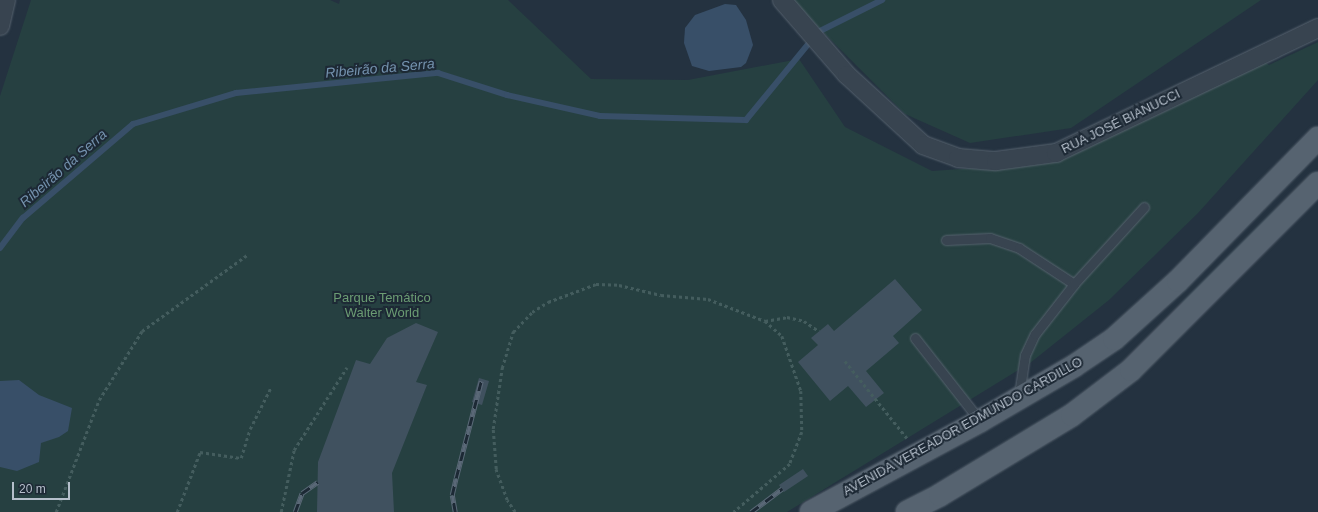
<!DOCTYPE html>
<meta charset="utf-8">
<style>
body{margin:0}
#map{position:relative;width:1318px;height:512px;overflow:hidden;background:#243240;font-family:Helvetica,sans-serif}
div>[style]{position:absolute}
.green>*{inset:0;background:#264041}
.water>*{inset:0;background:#384f68}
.stream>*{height:6px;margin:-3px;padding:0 3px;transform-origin:3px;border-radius:3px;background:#384f68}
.building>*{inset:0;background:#40515f}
.path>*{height:2.5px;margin-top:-1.25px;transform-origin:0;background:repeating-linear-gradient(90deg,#445d5e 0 3px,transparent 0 6px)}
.roads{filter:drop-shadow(0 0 1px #56626e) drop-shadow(0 0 1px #56626e)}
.lane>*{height:9px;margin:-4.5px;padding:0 4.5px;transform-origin:4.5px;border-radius:4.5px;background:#384450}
.street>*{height:18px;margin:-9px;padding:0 9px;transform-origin:9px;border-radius:9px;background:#384450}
.primary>*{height:22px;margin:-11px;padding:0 11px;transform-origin:11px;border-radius:11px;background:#566370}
.rail>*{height:4.5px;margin-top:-2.25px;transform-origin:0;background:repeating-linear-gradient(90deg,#1d2935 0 9px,#5a6877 0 18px);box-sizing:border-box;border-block:1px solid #5a6877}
span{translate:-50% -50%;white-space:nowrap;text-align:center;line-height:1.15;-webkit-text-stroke:4px #1d2935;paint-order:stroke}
.street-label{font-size:13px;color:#b5bfcb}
.park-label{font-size:13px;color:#6b9c73}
.water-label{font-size:14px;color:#7492ae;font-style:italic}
.scale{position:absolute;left:12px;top:482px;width:58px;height:18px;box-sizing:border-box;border:2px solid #b5bfcb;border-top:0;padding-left:5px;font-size:12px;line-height:14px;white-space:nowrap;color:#b5bfcb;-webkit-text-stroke:3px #1d2935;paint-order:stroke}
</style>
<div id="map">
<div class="green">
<i style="clip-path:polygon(31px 0,330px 0,339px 4px,340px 0,508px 0,591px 79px,688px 80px,799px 59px,845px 127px,932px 171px,1048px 163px,1168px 110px,1262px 60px,1269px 65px,1318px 42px,1318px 80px,1198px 213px,1109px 300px,1030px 363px,787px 512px,0 512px,0 96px)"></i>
<i style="clip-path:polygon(791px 0,1261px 0,1071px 128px,970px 143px,905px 114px)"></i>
</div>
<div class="water">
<i style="clip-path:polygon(725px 4px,736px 5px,746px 20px,753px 45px,746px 63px,741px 67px,709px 71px,692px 66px,684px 43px,685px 28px,695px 15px)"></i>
<i style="clip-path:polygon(19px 380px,39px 395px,72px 408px,68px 431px,59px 437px,41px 443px,39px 462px,17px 471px,0 467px,0 381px)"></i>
</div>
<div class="stream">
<i style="left:0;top:248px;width:38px;rotate:-53deg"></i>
<i style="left:23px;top:218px;width:145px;rotate:-40.5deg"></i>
<i style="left:133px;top:124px;width:108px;rotate:-16.8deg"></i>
<i style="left:236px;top:93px;width:203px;rotate:-5.7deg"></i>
<i style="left:438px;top:73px;width:72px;rotate:17.7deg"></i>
<i style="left:507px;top:95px;width:95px;rotate:12.7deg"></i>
<i style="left:600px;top:116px;width:146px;rotate:1.6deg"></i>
<i style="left:746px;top:120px;width:114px;rotate:-50.7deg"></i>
<i style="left:818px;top:32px;width:72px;rotate:-26.6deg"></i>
</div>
<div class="building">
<i style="clip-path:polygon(895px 279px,922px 310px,893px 336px,899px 343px,866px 371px,884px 393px,866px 407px,848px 386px,830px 401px,798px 362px,818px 345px,811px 338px,828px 324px,834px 331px)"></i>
<i style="clip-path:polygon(416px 323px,438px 332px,416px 382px,427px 385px,392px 473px,394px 512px,317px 512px,318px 462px,356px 360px,370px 364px,387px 338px)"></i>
<i style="clip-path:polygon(479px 378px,489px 381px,482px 405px,472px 402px)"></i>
<i style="clip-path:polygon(803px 469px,808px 476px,784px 492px,779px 485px)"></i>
</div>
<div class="path">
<i style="left:765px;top:321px;width:22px;rotate:-10deg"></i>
<i style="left:787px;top:317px;width:17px;rotate:13deg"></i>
<i style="left:804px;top:321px;width:18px;rotate:34deg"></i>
<i style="left:845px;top:361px;width:99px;rotate:51.2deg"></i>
<i style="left:56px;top:512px;width:120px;rotate:-69deg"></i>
<i style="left:99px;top:400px;width:81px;rotate:-58.1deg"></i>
<i style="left:142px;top:331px;width:130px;rotate:-35.9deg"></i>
<i style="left:177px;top:512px;width:64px;rotate:-69deg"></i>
<i style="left:200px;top:452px;width:41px;rotate:8.3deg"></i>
<i style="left:241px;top:458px;width:30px;rotate:-73deg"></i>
<i style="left:250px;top:429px;width:47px;rotate:-63.4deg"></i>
<i style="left:281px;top:512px;width:63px;rotate:-78.2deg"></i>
<i style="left:294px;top:450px;width:98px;rotate:-57.4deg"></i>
<i style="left:515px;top:512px;width:14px;rotate:-124deg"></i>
<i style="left:507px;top:500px;width:33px;rotate:-110deg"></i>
<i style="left:496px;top:469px;width:40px;rotate:-94.3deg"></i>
<i style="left:493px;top:429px;width:62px;rotate:-81.6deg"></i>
<i style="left:502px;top:368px;width:38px;rotate:-73deg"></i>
<i style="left:513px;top:332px;width:28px;rotate:-46deg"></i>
<i style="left:532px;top:312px;width:19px;rotate:-32deg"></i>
<i style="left:548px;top:302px;width:51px;rotate:-20.6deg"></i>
<i style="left:596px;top:284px;width:23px;rotate:2deg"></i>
<i style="left:619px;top:285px;width:43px;rotate:13.4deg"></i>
<i style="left:661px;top:295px;width:47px;rotate:4.9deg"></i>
<i style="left:708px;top:299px;width:61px;rotate:21.1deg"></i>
<i style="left:765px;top:321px;width:23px;rotate:41deg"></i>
<i style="left:782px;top:336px;width:58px;rotate:70.9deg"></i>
<i style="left:801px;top:391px;width:41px;rotate:88.6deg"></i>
<i style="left:802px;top:432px;width:34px;rotate:111deg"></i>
<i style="left:790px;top:464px;width:74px;rotate:139.4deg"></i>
</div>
<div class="roads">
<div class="lane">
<i style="left:946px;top:240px;width:44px;rotate:-2.6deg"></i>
<i style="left:990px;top:238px;width:31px;rotate:19deg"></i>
<i style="left:1019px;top:248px;width:66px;rotate:33.2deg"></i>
<i style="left:915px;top:338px;width:105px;rotate:51.9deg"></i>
<i style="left:1019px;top:395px;width:40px;rotate:-81.5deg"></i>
<i style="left:1025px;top:355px;width:23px;rotate:-65deg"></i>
<i style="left:1035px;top:334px;width:63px;rotate:-52deg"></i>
<i style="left:1074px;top:284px;width:104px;rotate:-47.7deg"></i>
</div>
<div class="street">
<i style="left:782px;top:0;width:99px;rotate:49.1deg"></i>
<i style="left:847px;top:75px;width:103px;rotate:42.6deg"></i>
<i style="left:923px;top:145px;width:37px;rotate:20deg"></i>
<i style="left:958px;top:158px;width:38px;rotate:5deg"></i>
<i style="left:996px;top:161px;width:61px;rotate:-7.6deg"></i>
<i style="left:1056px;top:153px;width:290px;rotate:-25.5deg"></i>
<i style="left:0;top:26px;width:27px;rotate:-77deg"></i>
</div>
<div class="primary">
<i style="left:811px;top:512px;width:192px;rotate:-28.3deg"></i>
<i style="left:980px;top:421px;width:109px;rotate:-30.3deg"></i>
<i style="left:1074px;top:366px;width:48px;rotate:-34deg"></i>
<i style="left:1114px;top:339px;width:86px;rotate:-42.2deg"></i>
<i style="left:1178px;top:281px;width:200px;rotate:-45.6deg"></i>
<i style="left:907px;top:512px;width:37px;rotate:-27deg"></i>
<i style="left:940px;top:495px;width:154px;rotate:-31.2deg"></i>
<i style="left:1072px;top:415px;width:74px;rotate:-37.3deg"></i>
<i style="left:1131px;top:370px;width:264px;rotate:-45deg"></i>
</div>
</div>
<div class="rail">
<i style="left:295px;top:512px;width:20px;rotate:-70deg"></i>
<i style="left:302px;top:493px;width:19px;rotate:-35deg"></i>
<i style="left:455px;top:512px;width:17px;rotate:-100deg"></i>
<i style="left:452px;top:495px;width:17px;rotate:-77deg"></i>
<i style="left:456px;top:478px;width:100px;rotate:-75.5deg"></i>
<i style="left:751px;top:512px;width:39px;rotate:-37deg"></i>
</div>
<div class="street-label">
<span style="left:1121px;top:122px;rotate:-26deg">RUA JOSÉ BIANUCCI</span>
<span style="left:963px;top:427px;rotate:-29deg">AVENIDA VEREADOR EDMUNDO CARDILLO</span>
</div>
<div class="park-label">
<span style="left:382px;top:306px">Parque Temático<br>Walter World</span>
</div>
<div class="water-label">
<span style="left:380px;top:68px;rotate:-5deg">Ribeirão da Serra</span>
<span style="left:63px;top:168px;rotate:-41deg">Ribeirão da Serra</span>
</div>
<div class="scale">20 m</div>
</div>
